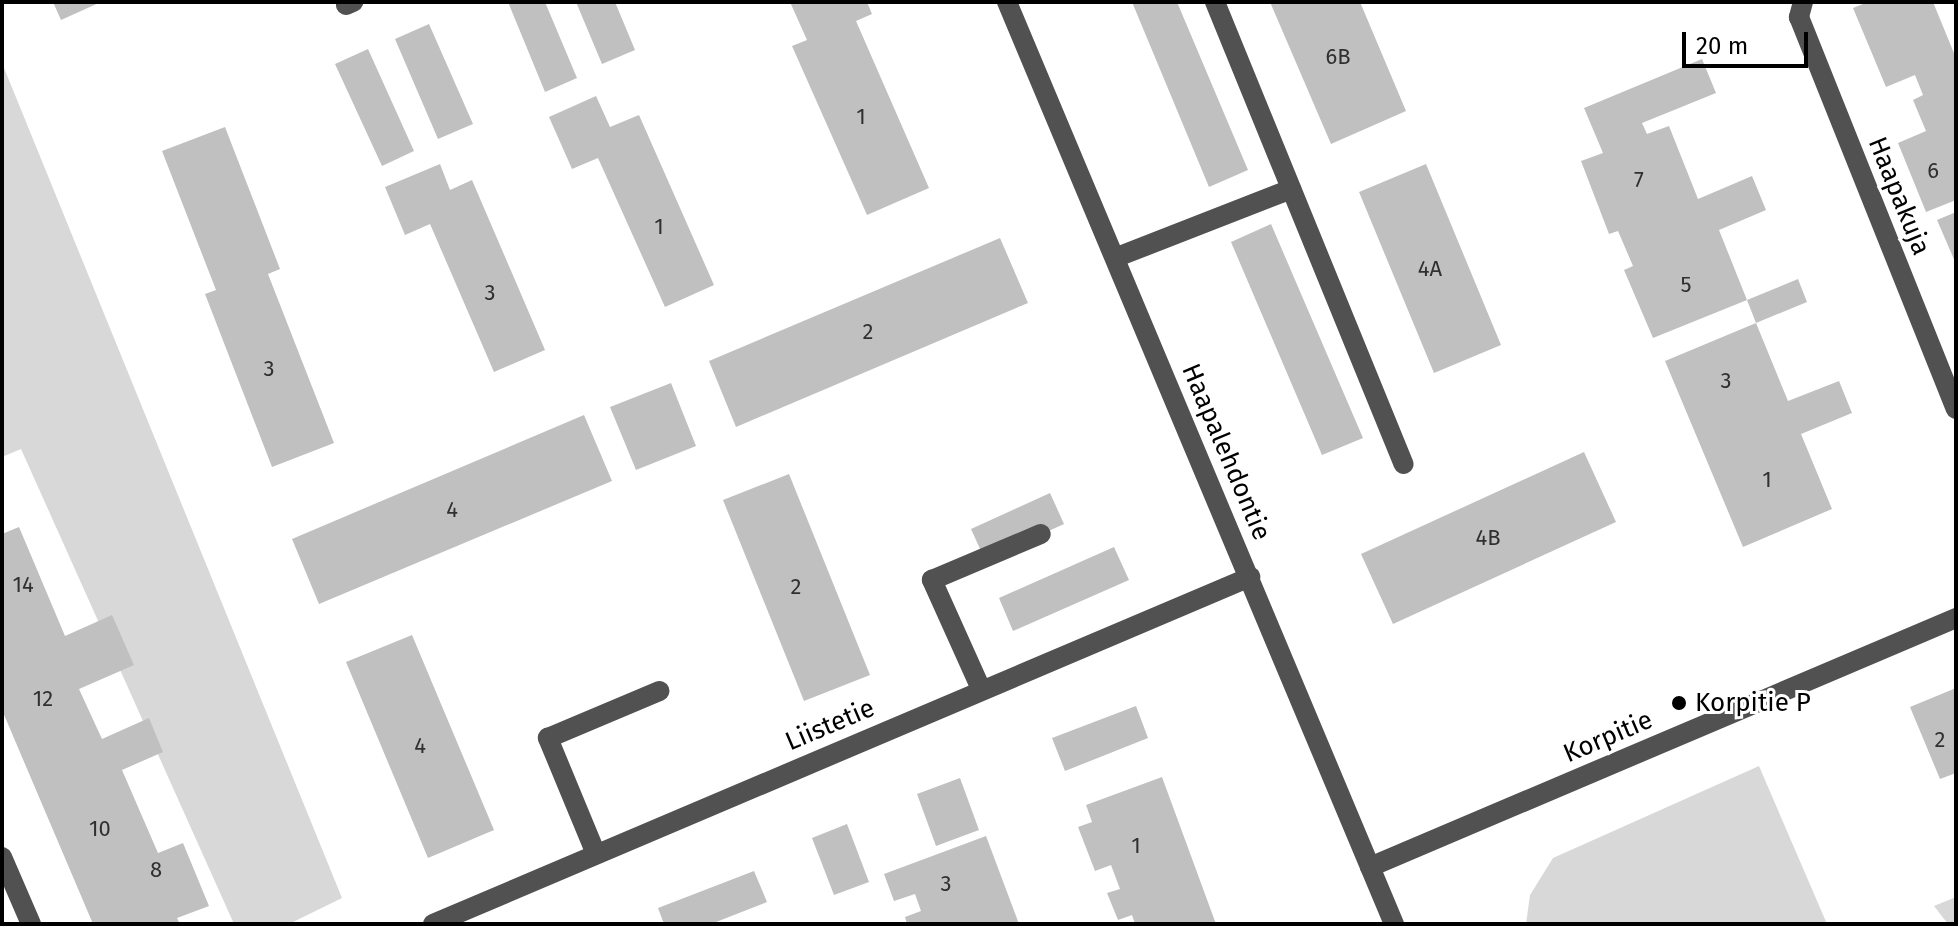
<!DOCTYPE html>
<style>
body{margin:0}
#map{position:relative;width:1958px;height:926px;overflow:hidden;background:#fff;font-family:"Fira Sans",sans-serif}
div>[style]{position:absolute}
.green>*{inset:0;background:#d8d8d8}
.building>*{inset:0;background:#c0c0c0}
.minor>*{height:20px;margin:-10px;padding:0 10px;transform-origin:10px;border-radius:10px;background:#515151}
.dots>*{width:22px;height:22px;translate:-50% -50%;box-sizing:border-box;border:4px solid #fff;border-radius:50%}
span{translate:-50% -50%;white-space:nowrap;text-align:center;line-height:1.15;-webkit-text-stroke:6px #fff;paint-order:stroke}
.number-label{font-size:22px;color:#303030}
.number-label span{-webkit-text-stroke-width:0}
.street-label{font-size:26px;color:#000}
.poi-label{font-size:26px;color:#000}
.left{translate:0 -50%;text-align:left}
.frame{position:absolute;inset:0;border:4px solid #000;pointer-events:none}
.scale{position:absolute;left:1682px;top:32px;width:126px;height:36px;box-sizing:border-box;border:4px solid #000;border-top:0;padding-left:10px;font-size:24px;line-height:28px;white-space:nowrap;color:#000;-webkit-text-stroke:6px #fff;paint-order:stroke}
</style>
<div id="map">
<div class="green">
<i style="clip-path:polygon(2px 63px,342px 898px,289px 924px,234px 924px,21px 449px,2px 457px)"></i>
<i style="clip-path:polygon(1759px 766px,1827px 924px,1526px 924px,1530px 895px,1553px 858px)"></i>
<i style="clip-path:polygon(1956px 897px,1956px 924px,1948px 924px,1934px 906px)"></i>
</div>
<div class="building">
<i style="clip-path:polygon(53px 2px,101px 2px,61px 20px)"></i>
<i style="clip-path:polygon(508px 2px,545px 2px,577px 78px,545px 92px)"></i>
<i style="clip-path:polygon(576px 2px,615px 2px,635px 50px,602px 64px)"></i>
<i style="clip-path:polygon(790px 2px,867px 2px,872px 14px,856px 21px,929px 188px,867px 215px,792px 46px,807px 40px)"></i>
<i style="clip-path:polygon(1132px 2px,1177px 2px,1248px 170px,1209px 187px)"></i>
<i style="clip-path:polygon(1270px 2px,1360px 2px,1406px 111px,1331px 144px)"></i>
<i style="clip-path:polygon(1868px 2px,1933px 2px,1956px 58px,1956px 200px,1926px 212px,1898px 143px,1926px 131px,1913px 100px,1923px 95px,1915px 75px,1886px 87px,1853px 8px)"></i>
<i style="clip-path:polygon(429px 24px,473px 124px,438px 139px,395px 39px)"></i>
<i style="clip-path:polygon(368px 49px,414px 151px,382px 166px,335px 64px)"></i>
<i style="clip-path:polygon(1702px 59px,1716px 93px,1642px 123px,1647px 134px,1669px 126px,1698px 199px,1752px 176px,1766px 210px,1719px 230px,1747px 300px,1798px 279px,1807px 302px,1756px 323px,1747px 300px,1653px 338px,1624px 270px,1633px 266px,1618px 231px,1609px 234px,1581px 161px,1603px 153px,1584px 108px)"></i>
<i style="clip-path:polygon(596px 96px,610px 127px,639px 115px,714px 285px,665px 307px,598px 158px,572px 169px,549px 117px)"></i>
<i style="clip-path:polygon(225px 127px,280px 269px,268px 274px,334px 443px,272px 467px,205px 294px,216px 290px,162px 151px)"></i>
<i style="clip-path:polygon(440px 164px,450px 190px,472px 180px,545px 350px,494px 372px,430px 224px,405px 235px,385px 187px)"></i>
<i style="clip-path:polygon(1426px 164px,1501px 345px,1434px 373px,1359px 192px)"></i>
<i style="clip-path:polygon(1956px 212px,1956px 264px,1937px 220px)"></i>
<i style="clip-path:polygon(1271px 224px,1363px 438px,1322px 455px,1231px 242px)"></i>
<i style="clip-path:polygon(1000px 238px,1028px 303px,736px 427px,709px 361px)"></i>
<i style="clip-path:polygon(1756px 323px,1788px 401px,1839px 381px,1852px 413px,1801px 434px,1832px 509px,1743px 547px,1665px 361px)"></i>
<i style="clip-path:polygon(671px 383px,696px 446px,636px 470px,610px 407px)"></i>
<i style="clip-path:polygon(584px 415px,612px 481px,319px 604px,292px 539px)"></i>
<i style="clip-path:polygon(1584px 452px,1616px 522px,1393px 624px,1361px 554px)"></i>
<i style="clip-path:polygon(789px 474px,870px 675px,804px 701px,723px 500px)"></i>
<i style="clip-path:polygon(1050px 493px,1064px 524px,985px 560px,971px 529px)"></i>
<i style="clip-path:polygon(19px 527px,65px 636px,112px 615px,134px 665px,79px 689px,102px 739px,149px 718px,163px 752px,122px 770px,158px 853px,183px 843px,209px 906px,177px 918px,180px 924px,93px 924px,2px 710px,2px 534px)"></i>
<i style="clip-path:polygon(1114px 547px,1129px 580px,1013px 631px,999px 598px)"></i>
<i style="clip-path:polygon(412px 635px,494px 830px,428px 858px,346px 662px)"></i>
<i style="clip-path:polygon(1956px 688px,1956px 773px,1940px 779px,1910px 707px)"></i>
<i style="clip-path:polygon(1136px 706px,1148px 738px,1065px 771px,1052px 738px)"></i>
<i style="clip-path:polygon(1162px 777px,1216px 924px,1135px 924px,1132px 915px,1118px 920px,1107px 893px,1120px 889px,1111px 865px,1095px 871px,1078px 827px,1092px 822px,1086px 805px)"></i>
<i style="clip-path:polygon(960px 778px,979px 830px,936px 846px,917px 794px)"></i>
<i style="clip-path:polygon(847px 824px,869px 882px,834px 895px,812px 838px)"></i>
<i style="clip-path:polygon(986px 836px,1019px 924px,907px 924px,905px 917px,921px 911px,915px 894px,894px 901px,884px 874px)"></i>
<i style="clip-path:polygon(754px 871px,767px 902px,711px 924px,664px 924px,658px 908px)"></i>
</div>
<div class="minor">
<i style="left:1007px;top:2px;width:1000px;rotate:67.23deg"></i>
<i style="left:1215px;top:2px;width:499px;rotate:67.8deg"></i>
<i style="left:1803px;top:2px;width:16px;rotate:105deg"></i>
<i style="left:1799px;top:17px;width:422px;rotate:68.2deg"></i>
<i style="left:346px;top:5px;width:8px;rotate:-23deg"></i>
<i style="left:1117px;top:257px;width:187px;rotate:-21.3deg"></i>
<i style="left:981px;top:689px;width:120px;rotate:-114.2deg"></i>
<i style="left:932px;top:580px;width:118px;rotate:-22.9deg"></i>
<i style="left:596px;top:854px;width:126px;rotate:-112.5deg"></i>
<i style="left:548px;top:738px;width:121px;rotate:-22.9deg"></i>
<i style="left:2px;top:857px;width:73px;rotate:66.6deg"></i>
<i style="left:1370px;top:867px;width:637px;rotate:-23.02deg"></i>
<i style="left:433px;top:924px;width:888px;rotate:-23.01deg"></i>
</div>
<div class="dots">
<i style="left:1679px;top:703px;background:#000"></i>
</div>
<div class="number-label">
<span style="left:1338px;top:57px">6B</span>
<span style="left:861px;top:117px">1</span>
<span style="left:1933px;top:171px">6</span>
<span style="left:1639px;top:180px">7</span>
<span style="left:659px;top:227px">1</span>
<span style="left:1430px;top:269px">4A</span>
<span style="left:1686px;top:285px">5</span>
<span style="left:490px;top:293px">3</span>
<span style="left:868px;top:332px">2</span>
<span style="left:269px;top:369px">3</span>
<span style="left:1726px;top:381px">3</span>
<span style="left:1767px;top:480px">1</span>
<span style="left:452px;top:510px">4</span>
<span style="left:1488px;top:538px">4B</span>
<span style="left:23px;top:585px">14</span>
<span style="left:796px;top:587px">2</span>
<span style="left:43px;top:699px">12</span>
<span style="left:1940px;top:740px">2</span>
<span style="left:420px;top:746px">4</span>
<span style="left:100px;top:829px">10</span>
<span style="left:1136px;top:846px">1</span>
<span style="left:156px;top:870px">8</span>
<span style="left:946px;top:884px">3</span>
</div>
<div class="street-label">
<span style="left:1899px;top:196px;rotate:68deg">Haapakuja</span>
<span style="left:1226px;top:452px;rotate:67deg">Haapalehdontie</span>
<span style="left:830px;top:725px;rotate:-23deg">Liistetie</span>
<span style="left:1608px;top:737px;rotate:-23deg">Korpitie</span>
</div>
<div class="poi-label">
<span class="left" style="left:1695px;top:703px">Korpitie P</span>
</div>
<div class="frame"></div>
<div class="scale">20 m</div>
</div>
